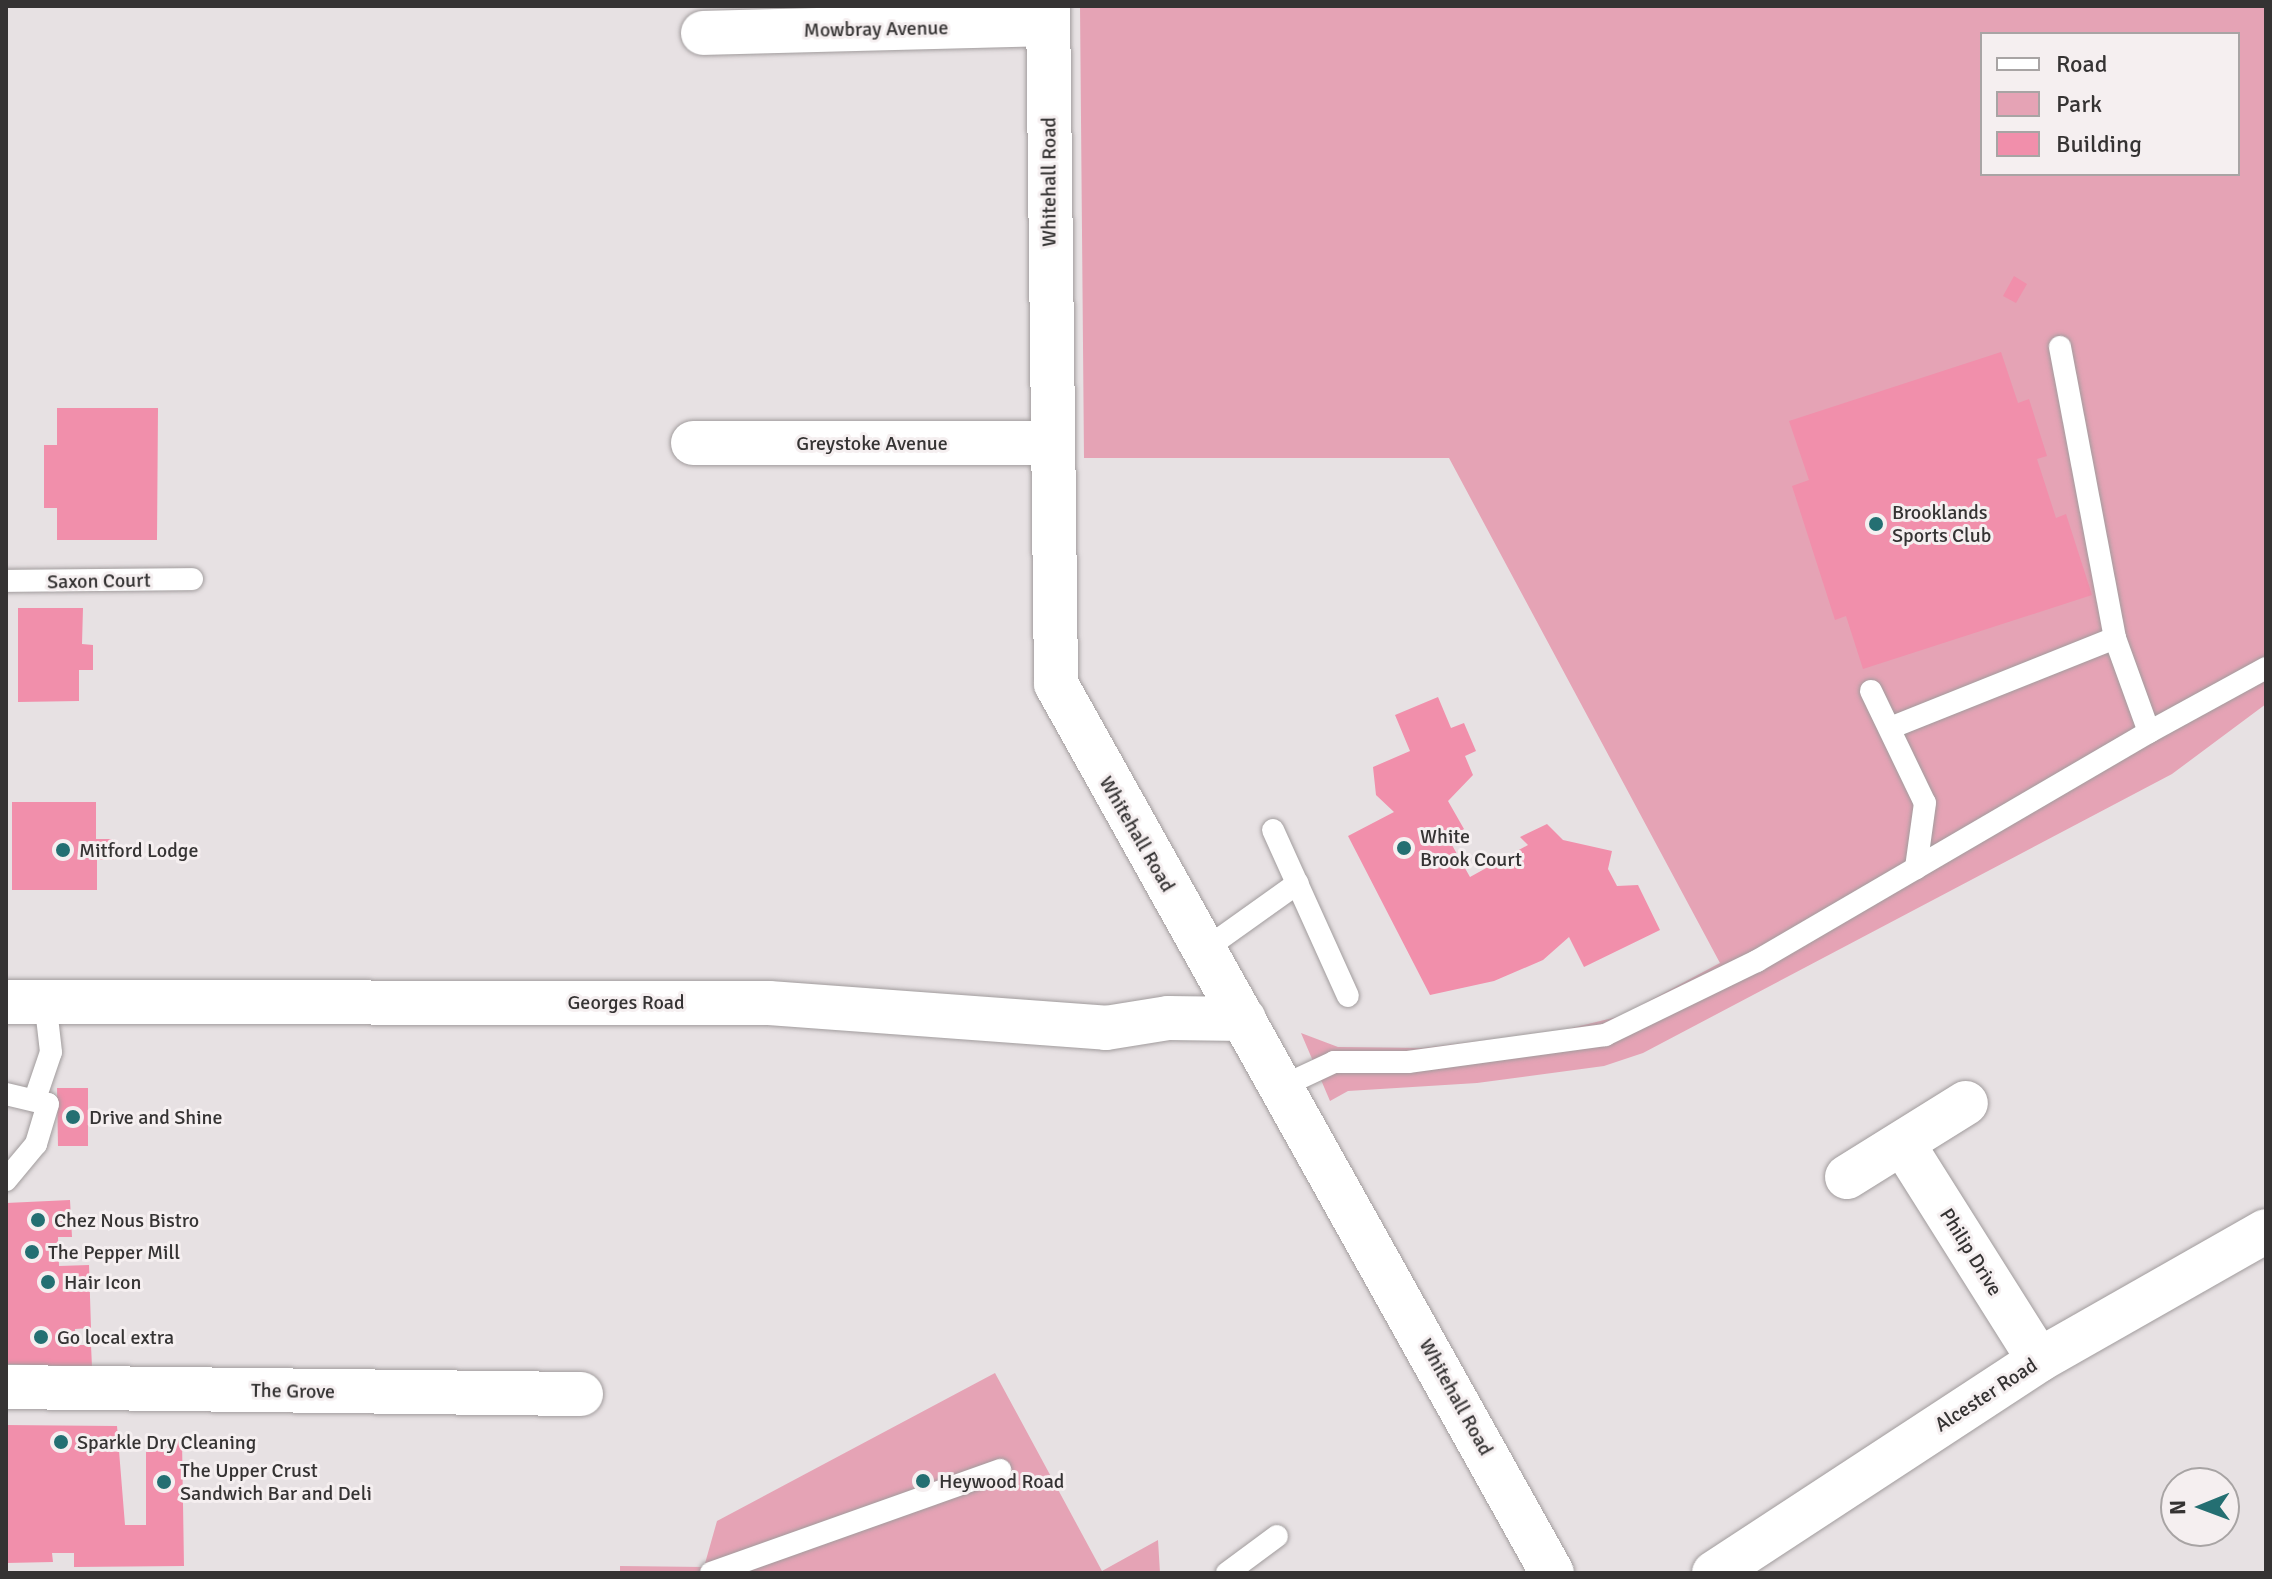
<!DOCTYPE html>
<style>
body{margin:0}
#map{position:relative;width:2272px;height:1579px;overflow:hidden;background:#e7e1e3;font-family:Signika,sans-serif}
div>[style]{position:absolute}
.green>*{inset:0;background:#e5a3b5}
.building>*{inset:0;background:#f18fab}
.roads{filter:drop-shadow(0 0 2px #a19c9d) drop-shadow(0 0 2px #a19c9d)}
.lane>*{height:22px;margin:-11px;padding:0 11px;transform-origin:11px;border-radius:11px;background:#fff}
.street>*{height:44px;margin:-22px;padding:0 22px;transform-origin:22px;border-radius:22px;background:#fff}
.dots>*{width:22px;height:22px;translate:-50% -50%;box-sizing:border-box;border:4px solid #f5eff0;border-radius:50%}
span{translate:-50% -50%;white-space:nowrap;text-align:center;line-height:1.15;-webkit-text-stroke:6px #f5eff0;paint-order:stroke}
.street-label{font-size:20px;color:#353333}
.poi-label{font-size:20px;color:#353333}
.left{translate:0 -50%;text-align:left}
.frame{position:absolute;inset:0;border:8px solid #353333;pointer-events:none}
.legend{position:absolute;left:1980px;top:32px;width:260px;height:144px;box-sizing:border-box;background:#f5eff0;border:2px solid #a8a4a4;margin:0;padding:10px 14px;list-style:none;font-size:24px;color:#353333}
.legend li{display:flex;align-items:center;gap:16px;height:40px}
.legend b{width:40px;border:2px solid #a8a4a4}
.north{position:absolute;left:2160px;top:1467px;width:80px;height:80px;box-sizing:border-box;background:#f5eff0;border:2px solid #a8a4a4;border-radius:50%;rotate:269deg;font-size:22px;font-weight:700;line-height:32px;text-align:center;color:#353333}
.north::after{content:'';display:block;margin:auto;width:28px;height:36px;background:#246f72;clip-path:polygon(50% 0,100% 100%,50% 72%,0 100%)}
</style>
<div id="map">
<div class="green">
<i style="clip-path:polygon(evenodd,1080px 6px,2266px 6px,2266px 704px,2172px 774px,1643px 1053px,1604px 1066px,1477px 1083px,1348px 1091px,1330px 1101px,1301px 1033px,1338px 1047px,1422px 1048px,1555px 1032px,1621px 1016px,1720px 963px,1449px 458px,1084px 458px,1080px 6px,1982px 34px,2238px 34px,2238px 174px,1982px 174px,1982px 34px)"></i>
<i style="clip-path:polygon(995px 1373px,1102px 1571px,1158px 1540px,1160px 1573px,620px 1573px,620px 1566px,704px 1567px,717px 1521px)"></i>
</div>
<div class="building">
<i style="clip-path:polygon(2014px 276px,2027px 284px,2016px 303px,2003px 296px)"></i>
<i style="clip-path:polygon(2001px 352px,2018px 403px,2029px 399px,2047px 456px,2037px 459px,2056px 518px,2066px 514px,2092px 595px,1863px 669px,1846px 616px,1835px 620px,1792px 486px,1809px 480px,1789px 421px)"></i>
<i style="clip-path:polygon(57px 408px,158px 408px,157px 540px,57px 540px,57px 508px,44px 508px,44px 445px,57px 445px)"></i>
<i style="clip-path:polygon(18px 608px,83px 608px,82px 644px,93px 645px,93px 670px,79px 670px,79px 701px,18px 702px)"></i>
<i style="clip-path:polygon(1438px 697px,1451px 728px,1464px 723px,1476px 751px,1465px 756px,1473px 775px,1448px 801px,1464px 829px,1448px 838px,1470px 877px,1528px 845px,1520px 837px,1547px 824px,1563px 840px,1612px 851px,1608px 869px,1617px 886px,1638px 885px,1660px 930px,1584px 967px,1569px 937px,1543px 960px,1494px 981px,1430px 995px,1348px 836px,1394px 812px,1376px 795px,1373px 767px,1410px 751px,1395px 715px)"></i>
<i style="clip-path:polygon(12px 802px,96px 802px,96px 839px,114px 839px,114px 860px,97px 860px,97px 890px,12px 890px)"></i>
<i style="clip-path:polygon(57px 1088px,88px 1088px,88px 1146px,58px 1146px)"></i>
<i style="clip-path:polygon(70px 1200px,72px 1237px,58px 1237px,59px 1266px,89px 1265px,91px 1328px,75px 1329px,76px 1345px,91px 1345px,92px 1367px,6px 1364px,6px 1203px)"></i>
<i style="clip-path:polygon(6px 1425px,117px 1426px,125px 1525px,146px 1525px,146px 1440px,182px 1440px,184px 1566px,74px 1567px,74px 1553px,52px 1553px,53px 1562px,6px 1563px)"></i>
</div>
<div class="roads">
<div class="lane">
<i style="left:2060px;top:347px;width:296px;rotate:79.3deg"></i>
<i style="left:6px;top:581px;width:186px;rotate:-0.6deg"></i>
<i style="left:1871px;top:691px;width:124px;rotate:64.3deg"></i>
<i style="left:1925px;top:803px;width:66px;rotate:97.9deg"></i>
<i style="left:2149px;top:732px;width:133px;rotate:-28.7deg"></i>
<i style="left:1273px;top:830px;width:182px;rotate:65.7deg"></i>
<i style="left:1204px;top:950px;width:115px;rotate:-35.5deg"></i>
<i style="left:1285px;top:1085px;width:54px;rotate:-25.1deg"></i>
<i style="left:1334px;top:1062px;width:74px"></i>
<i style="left:1408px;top:1062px;width:199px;rotate:-7.8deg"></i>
<i style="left:1605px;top:1035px;width:169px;rotate:-26deg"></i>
<i style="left:1757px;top:961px;width:454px;rotate:-30.3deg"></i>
<i style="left:2149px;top:732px;width:100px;rotate:-109.9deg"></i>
<i style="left:2115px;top:638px;width:242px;rotate:158.2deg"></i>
<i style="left:6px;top:1094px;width:43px;rotate:13.4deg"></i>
<i style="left:48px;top:1104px;width:42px;rotate:106.7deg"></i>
<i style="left:36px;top:1144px;width:47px;rotate:129.8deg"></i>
<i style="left:36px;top:1096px;width:46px;rotate:-71.2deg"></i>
<i style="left:51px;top:1052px;width:52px;rotate:-96.6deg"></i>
<i style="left:711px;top:1573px;width:307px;rotate:-19.6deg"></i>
<i style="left:1227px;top:1573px;width:62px;rotate:-36.5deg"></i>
</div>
<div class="street">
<i style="left:1048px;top:6px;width:678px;rotate:89.32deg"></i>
<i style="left:1056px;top:684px;width:1018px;rotate:60.84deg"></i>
<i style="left:703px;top:33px;width:345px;rotate:-1.5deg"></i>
<i style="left:693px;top:443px;width:357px"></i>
<i style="left:6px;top:1002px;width:763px;rotate:0.08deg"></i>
<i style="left:769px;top:1003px;width:338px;rotate:4.2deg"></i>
<i style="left:1106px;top:1028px;width:63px;rotate:-9.2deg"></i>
<i style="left:1168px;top:1018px;width:76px;rotate:0.8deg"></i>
<i style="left:1903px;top:1144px;width:255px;rotate:57.8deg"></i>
<i style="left:1847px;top:1177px;width:140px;rotate:-31.9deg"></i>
<i style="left:6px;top:1387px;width:575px;rotate:0.7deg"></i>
<i style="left:1714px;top:1573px;width:389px;rotate:-33.2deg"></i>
<i style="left:2039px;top:1360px;width:261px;rotate:-29.6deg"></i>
</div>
</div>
<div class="dots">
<i style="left:1876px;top:524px;background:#246f72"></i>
<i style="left:1404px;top:848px;background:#246f72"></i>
<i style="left:63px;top:850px;background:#246f72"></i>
<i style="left:73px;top:1117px;background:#246f72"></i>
<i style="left:38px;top:1220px;background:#246f72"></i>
<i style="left:32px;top:1252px;background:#246f72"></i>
<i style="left:48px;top:1282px;background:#246f72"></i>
<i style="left:41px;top:1337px;background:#246f72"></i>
<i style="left:61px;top:1442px;background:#246f72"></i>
<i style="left:923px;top:1481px;background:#246f72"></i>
<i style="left:164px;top:1482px;background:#246f72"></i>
</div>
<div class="street-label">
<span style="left:876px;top:29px;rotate:-1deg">Mowbray Avenue</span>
<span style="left:1049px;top:182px;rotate:-90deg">Whitehall Road</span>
<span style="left:872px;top:443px">Greystoke Avenue</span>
<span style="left:99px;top:581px;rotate:-1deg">Saxon Court</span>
<span style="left:1137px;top:834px;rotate:60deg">Whitehall Road</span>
<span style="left:626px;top:1002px">Georges Road</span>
<span style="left:1971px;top:1252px;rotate:58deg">Philip Drive</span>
<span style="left:293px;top:1391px;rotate:1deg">The Grove</span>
<span style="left:1986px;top:1395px;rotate:-33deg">Alcester Road</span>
<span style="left:1456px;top:1397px;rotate:61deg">Whitehall Road</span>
</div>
<div class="poi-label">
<span class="left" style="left:1892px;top:524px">Brooklands<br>Sports Club</span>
<span class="left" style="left:1420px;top:848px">White<br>Brook Court</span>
<span class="left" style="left:79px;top:850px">Mitford Lodge</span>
<span class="left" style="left:89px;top:1117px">Drive and Shine</span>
<span class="left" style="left:54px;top:1220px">Chez Nous Bistro</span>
<span class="left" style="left:48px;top:1252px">The Pepper Mill</span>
<span class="left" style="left:64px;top:1282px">Hair Icon</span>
<span class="left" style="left:57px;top:1337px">Go local extra</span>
<span class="left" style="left:77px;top:1442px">Sparkle Dry Cleaning</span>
<span class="left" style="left:180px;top:1482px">The Upper Crust<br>Sandwich Bar and Deli</span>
<span class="left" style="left:939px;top:1481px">Heywood Road</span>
</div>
<div class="frame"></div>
<ul class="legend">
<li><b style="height:10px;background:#fff"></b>Road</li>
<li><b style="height:22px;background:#e5a3b5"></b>Park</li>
<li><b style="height:22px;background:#f18fab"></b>Building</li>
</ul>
<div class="north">N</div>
</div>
